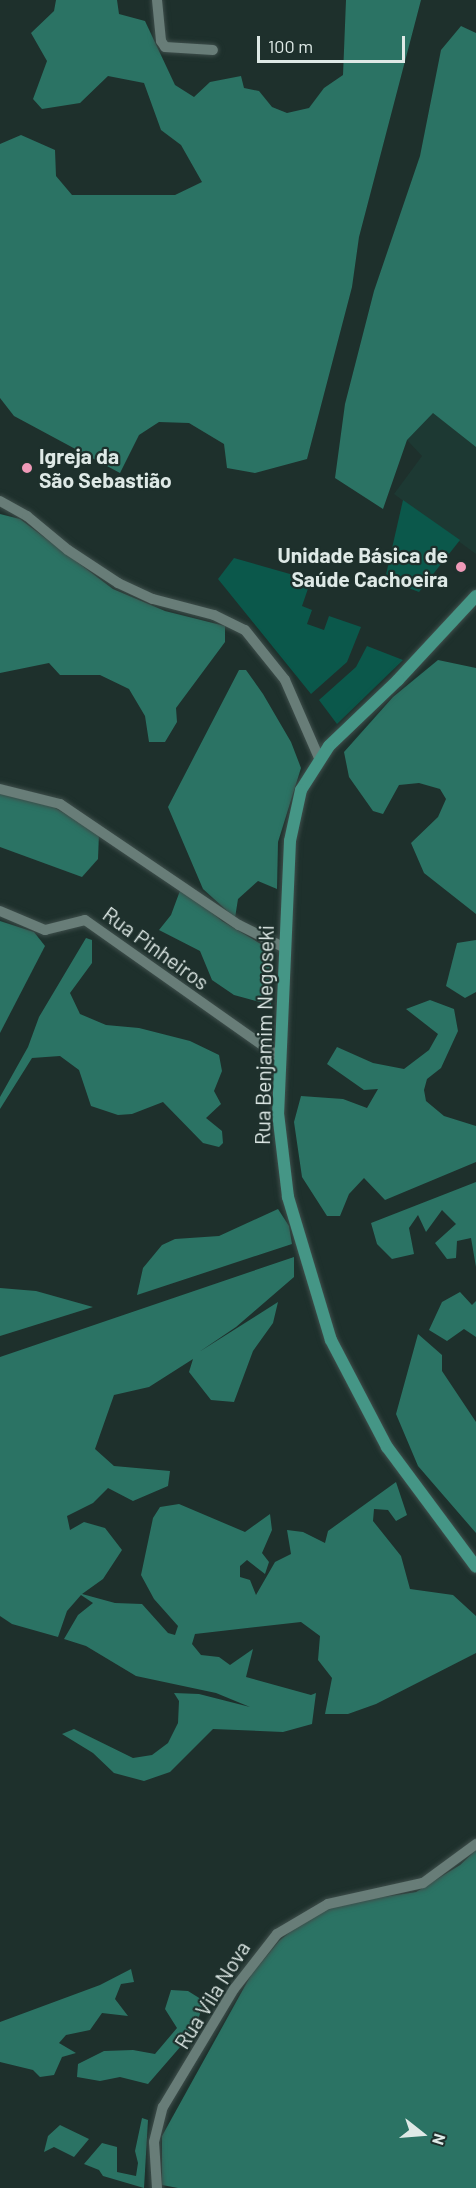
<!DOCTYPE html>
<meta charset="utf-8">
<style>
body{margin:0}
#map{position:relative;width:476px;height:2188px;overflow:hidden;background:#1e302c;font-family:Barlow,sans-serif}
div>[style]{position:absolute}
.built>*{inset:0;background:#1d3933}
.green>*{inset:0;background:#0b584b}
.forest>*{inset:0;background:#2b7364}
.roads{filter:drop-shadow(0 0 2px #3e4e4b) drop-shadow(0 0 2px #3e4e4b)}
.minor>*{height:10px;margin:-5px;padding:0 5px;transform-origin:5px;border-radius:5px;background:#687d78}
.major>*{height:12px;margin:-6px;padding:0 6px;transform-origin:6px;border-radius:6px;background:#459686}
.dots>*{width:16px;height:16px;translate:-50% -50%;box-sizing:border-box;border:3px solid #1e302c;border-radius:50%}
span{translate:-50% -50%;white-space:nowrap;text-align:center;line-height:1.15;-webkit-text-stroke:4.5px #1e302c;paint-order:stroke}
.poi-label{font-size:21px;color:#dee9e6;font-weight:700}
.left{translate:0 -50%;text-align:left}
.right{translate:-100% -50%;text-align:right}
.street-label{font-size:21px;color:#dee9e6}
.north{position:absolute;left:392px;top:2104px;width:60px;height:60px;-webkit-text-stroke:4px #1e302c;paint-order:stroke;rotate:107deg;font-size:16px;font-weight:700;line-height:24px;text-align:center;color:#dee9e6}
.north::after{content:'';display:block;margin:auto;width:21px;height:27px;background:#dee9e6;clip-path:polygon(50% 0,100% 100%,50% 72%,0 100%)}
.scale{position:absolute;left:257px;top:36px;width:148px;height:27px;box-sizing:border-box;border:3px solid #dee9e6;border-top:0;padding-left:8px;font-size:18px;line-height:21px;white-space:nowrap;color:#dee9e6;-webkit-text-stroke:4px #1e302c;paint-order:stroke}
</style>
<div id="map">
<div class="built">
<i style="clip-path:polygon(433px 412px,476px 447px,476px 554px,394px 494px,422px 456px,407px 440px)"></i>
</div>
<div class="green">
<i style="clip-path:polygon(403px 500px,460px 540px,419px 592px,385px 579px)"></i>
<i style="clip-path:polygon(234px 558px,311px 580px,302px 606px,312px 610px,307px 624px,324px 630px,329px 616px,361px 627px,347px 662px,311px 694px,218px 579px)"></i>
<i style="clip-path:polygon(367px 646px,403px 660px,337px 724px,319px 700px,356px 667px)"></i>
</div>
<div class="forest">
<i style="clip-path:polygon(56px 0,117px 0,119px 14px,145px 21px,175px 85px,194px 97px,210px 82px,241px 76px,244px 88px,259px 91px,272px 107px,287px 113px,309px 108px,324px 88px,343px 75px,346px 0,421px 0,359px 237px,352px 287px,307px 459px,255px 473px,227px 468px,224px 444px,189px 423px,159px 422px,139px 435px,120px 473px,14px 416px,0 398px,0 144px,21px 135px,55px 150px,56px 176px,72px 195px,175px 195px,202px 182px,181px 145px,161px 130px,144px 83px,108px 76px,80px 103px,42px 109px,33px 99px,47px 61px,31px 33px,54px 11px)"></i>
<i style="clip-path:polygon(461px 26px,476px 33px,476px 447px,433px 413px,407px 440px,383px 509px,335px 478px,345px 404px,374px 291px,420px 156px,441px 50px)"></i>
<i style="clip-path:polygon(0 514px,20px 519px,113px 589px,165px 611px,225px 626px,225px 642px,176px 708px,177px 722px,165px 742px,149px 742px,145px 716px,129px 689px,100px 675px,60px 675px,49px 663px,0 673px)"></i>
<i style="clip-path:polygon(438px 660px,476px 668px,476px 914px,424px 873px,411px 843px,438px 817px,446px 799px,440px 789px,419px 783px,399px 785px,383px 814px,373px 811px,349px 777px,344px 752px,393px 697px)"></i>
<i style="clip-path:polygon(239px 670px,246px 670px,263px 694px,291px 742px,301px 768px,278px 842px,277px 889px,258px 881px,238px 899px,235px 918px,203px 889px,168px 807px)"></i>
<i style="clip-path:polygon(0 792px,48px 804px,99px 833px,98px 859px,82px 877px,0 847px)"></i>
<i style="clip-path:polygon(181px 888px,222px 921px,271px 950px,271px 1005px,234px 995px,212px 980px,200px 951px,159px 930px,171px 915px)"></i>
<i style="clip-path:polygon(0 921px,34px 932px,45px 946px,0 1033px)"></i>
<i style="clip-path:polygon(86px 938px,92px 940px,92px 963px,70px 993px,80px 1014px,106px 1025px,139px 1028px,190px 1041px,219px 1055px,222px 1071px,214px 1091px,221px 1104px,206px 1118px,222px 1131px,223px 1143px,219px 1147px,203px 1143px,163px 1102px,132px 1114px,118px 1115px,91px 1106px,79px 1070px,60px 1056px,32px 1058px,0 1109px,0 1097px,28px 1047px,39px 1017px)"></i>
<i style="clip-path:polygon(476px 940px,476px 992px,465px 998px,446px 986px,457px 943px)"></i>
<i style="clip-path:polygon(430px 1000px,454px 1009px,458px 1031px,441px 1068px,427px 1079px,424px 1090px,426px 1101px,444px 1116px,476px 1126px,476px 1162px,385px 1200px,364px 1178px,349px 1194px,340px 1216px,327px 1216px,302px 1177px,294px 1122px,301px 1096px,343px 1099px,367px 1108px,378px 1089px,364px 1090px,327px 1064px,337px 1047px,373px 1063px,404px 1069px,429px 1050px,438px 1034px,406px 1009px)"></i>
<i style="clip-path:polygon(476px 1182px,476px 1267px,471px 1238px,457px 1241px,456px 1258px,447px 1259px,435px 1243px,456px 1224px,442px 1210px,426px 1232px,418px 1215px,409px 1228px,414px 1254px,392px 1259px,377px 1244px,371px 1223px)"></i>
<i style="clip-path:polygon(278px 1209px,289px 1226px,292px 1244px,137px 1295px,143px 1268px,162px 1245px,175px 1239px,219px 1236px)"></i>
<i style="clip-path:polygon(294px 1257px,294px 1277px,236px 1327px,199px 1352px,278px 1302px,273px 1323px,253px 1351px,234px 1402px,211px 1400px,189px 1372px,193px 1359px,149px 1387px,114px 1395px,95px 1449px,114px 1466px,170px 1471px,168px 1486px,133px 1501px,108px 1488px,93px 1503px,67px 1516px,70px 1530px,84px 1522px,105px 1528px,122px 1550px,103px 1579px,82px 1594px,115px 1603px,142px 1604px,168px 1633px,175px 1635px,178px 1626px,154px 1599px,141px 1575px,153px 1518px,160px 1507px,179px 1504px,245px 1532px,270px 1514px,272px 1530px,262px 1553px,269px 1562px,265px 1574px,247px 1560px,240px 1566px,240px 1577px,250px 1580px,256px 1595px,275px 1562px,291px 1554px,287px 1530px,303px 1532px,325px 1543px,328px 1531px,396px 1482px,407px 1515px,396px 1521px,388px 1510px,374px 1509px,373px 1521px,401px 1556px,410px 1589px,453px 1595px,476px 1616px,476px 1653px,376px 1704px,348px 1714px,325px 1714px,332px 1678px,318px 1660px,320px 1636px,301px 1622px,195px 1634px,192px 1644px,201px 1655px,219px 1657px,230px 1665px,253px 1649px,246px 1677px,311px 1695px,316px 1693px,312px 1724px,283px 1732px,213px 1729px,170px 1772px,144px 1781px,114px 1773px,93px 1753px,62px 1734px,74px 1729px,133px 1758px,152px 1755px,168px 1743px,178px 1723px,179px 1701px,174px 1693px,199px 1694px,250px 1707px,216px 1693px,136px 1676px,86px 1646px,64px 1639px,78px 1615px,93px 1603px,81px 1595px,67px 1611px,58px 1637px,12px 1624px,0 1616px,0 1357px)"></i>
<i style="clip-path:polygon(0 1288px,36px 1291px,93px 1307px,0 1336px)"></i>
<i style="clip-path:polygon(460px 1292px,472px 1305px,476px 1301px,476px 1337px,464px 1329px,447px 1341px,429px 1330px,442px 1302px)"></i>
<i style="clip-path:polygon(418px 1334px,442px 1355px,442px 1371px,476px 1422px,476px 1533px,418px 1466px,396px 1414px)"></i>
<i style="clip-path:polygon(476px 1850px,476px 2188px,178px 2188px,162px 2185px,162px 2136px,251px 1975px,279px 1941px,312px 1914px,344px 1903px,416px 1892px,460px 1865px)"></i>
<i style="clip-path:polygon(131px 1969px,134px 1982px,121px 1984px,115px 1999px,128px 2016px,102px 2013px,90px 2030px,66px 2035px,59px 2043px,76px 2053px,62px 2057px,54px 2075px,40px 2077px,33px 2070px,0 2062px,0 2022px,100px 1985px)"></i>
<i style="clip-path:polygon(171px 1990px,188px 1991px,204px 2001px,198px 2020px,181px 2046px,148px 2084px,120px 2077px,100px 2081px,77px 2077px,78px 2064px,104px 2051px,133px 2050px,155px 2054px,177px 2028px,165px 2009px)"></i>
<i style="clip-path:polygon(142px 2118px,148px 2120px,144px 2188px,103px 2176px,99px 2170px,84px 2164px,102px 2143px,117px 2147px,117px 2172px,136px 2176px,138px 2163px,135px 2151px)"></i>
<i style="clip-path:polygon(60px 2125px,89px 2139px,74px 2157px,54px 2147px,44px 2152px,48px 2136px)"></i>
</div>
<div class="roads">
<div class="minor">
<i style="left:157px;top:0;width:41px;rotate:84.4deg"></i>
<i style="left:161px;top:41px;width:7px;rotate:56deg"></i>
<i style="left:165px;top:47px;width:48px;rotate:3.6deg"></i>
<i style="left:0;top:501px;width:31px;rotate:29deg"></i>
<i style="left:27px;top:516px;width:53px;rotate:39.7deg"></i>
<i style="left:68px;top:550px;width:60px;rotate:33.4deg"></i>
<i style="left:118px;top:583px;width:38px;rotate:25deg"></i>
<i style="left:153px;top:599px;width:63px;rotate:14.7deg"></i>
<i style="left:214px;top:615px;width:34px;rotate:26deg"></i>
<i style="left:245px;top:630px;width:64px;rotate:51.3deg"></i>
<i style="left:285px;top:680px;width:85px;rotate:66.4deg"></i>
<i style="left:0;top:789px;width:62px;rotate:14deg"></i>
<i style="left:60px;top:804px;width:216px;rotate:34.1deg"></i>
<i style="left:239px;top:925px;width:51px;rotate:26.6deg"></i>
<i style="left:0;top:911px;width:49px;rotate:22.9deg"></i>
<i style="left:45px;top:930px;width:41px;rotate:-14deg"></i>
<i style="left:85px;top:920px;width:237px;rotate:35.2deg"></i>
<i style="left:157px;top:2188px;width:46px;rotate:-93.7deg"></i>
<i style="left:154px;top:2142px;width:36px;rotate:-76deg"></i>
<i style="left:163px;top:2107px;width:138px;rotate:-59deg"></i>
<i style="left:234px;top:1989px;width:70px;rotate:-52deg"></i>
<i style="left:277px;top:1934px;width:59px;rotate:-30.5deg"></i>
<i style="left:328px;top:1904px;width:97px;rotate:-12.5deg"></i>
<i style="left:423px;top:1883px;width:66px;rotate:-36.3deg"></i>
</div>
<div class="major">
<i style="left:476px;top:596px;width:115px;rotate:132.9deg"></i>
<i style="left:398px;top:680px;width:95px;rotate:136.3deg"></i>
<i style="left:329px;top:746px;width:52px;rotate:122.5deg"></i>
<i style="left:301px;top:790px;width:52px;rotate:102.2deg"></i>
<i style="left:290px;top:841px;width:272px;rotate:92.5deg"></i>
<i style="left:278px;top:1113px;width:85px;rotate:83.2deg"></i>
<i style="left:288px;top:1197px;width:149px;rotate:73.3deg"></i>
<i style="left:331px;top:1340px;width:121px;rotate:62.4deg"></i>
<i style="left:387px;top:1447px;width:149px;rotate:53.4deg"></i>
</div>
</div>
<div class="dots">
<i style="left:27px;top:468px;background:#ef9ab8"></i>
<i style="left:461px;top:567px;background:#ef9ab8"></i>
</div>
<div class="poi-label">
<span class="left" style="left:39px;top:468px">Igreja da<br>São Sebastião</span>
<span class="right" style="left:448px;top:567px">Unidade Básica de<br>Saúde Cachoeira</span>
</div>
<div class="street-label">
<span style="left:156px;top:948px;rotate:36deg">Rua Pinheiros</span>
<span style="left:264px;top:1035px;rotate:-89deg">Rua Benjamim Negoseki</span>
<span style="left:212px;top:1995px;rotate:-58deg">Rua Vila Nova</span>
</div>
<div class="north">N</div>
<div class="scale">100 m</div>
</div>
